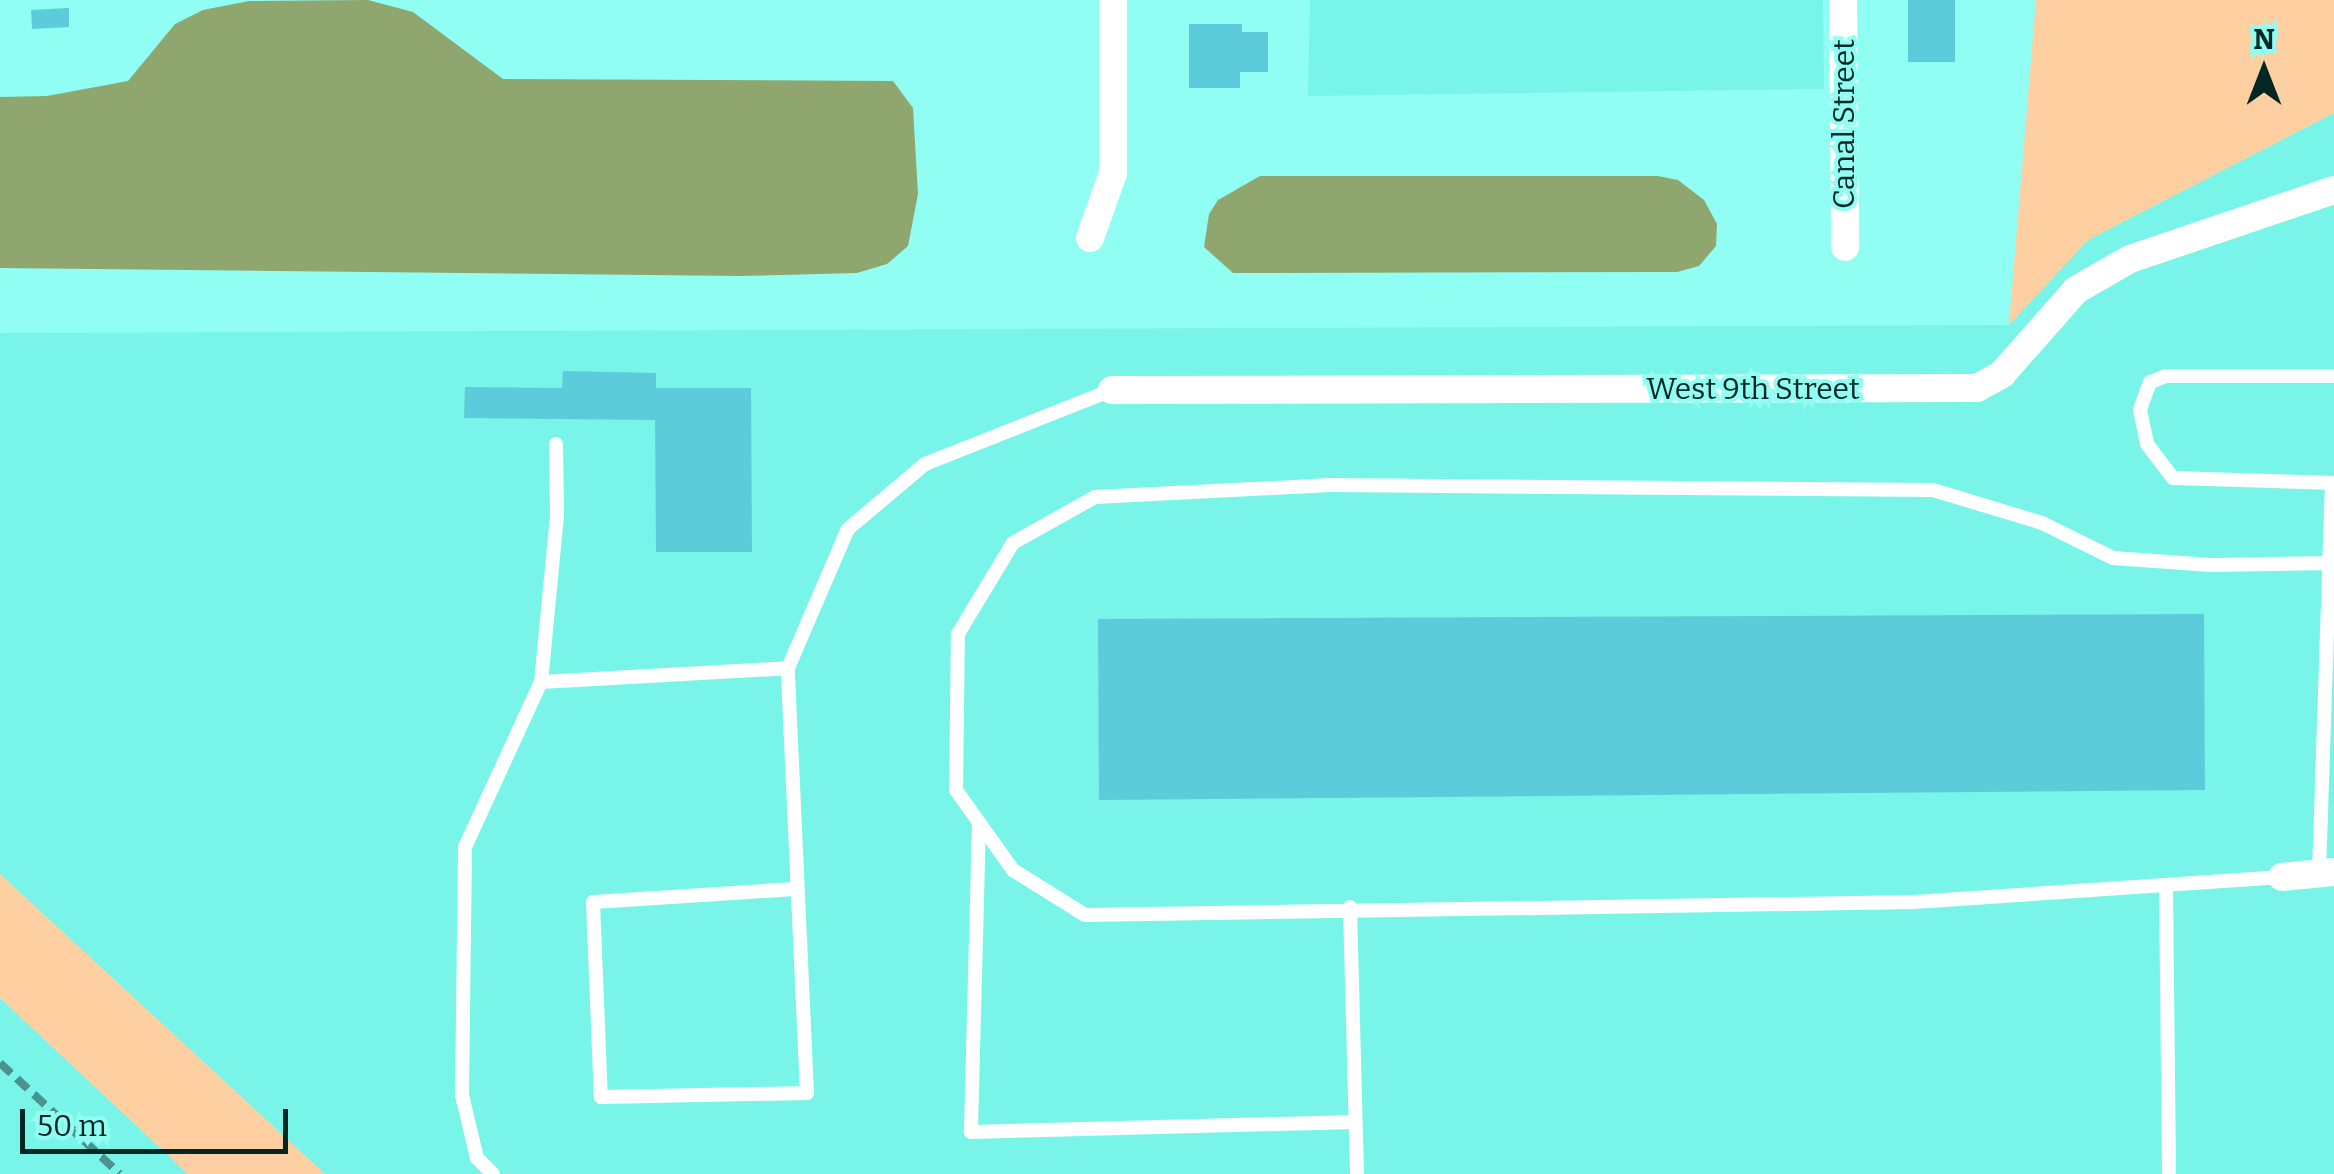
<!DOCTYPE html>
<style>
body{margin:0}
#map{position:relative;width:2334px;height:1174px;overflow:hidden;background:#90fef3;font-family:Bitter,serif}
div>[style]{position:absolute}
.built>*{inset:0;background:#79f4e8}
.green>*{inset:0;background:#fdcfa1}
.water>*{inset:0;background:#8fa66f}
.building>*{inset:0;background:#5cccdb}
.lane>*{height:14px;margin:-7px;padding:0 7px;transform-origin:7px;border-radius:7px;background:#fff}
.street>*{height:28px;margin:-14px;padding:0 14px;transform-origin:14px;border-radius:14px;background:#fff}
.rail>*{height:8px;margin-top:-4px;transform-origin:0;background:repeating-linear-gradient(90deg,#4a948d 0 15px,transparent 0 23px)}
span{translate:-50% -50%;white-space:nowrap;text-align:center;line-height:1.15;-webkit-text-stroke:8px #90fef3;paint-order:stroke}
.street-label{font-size:30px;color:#022724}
.north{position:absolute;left:2214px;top:20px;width:100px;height:100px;-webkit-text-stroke:8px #90fef3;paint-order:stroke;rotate:0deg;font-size:28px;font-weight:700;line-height:40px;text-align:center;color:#022724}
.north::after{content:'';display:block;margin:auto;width:35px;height:45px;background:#022724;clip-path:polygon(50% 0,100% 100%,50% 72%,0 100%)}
.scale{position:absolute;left:20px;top:1109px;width:268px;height:45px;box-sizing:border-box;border:5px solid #022724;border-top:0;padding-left:12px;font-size:30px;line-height:35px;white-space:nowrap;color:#022724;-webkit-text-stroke:8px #90fef3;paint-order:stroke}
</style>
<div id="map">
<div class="built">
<i style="clip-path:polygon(1310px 0,1823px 0,1824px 89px,1308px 96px)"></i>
<i style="clip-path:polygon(2334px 113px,2334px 1174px,325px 1174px,0 874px,0 333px,2009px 325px,2088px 240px)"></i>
<i style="clip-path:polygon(0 998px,188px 1174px,0 1174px)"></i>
</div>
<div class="green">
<i style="clip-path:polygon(2036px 0,2334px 0,2334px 113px,2088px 240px,2009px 325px)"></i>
<i style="clip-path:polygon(0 874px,325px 1174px,188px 1174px,0 998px)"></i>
</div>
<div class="water">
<i style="clip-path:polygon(368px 0,413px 12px,503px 79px,893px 81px,913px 108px,918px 194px,908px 246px,887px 264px,857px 273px,741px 276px,0 268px,0 97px,47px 96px,128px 81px,175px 24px,203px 10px,249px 1px)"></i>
<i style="clip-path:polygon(1260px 176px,1658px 176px,1678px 180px,1704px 200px,1717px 224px,1716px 246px,1699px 266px,1677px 272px,1233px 273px,1204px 247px,1209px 214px,1218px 200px)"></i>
</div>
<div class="building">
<i style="clip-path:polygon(1908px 0,1955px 0,1955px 62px,1908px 62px)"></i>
<i style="clip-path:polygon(69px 8px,69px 27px,32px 29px,31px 10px)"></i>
<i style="clip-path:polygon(1189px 24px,1242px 24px,1242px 32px,1268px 32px,1268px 72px,1240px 72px,1240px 88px,1189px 88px)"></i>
<i style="clip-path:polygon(563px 371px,656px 373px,656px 388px,751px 388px,752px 552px,656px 552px,655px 420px,464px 418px,465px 387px,562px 388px)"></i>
<i style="clip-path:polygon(2204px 614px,2205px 790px,1099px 800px,1098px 619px)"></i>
</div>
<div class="lane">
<i style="left:2334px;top:376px;width:168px;rotate:180deg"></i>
<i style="left:2166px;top:376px;width:17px;rotate:159deg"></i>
<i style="left:2150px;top:382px;width:30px;rotate:110deg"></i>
<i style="left:2140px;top:410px;width:35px;rotate:78deg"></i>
<i style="left:2147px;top:444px;width:43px;rotate:52.6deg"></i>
<i style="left:2173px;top:478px;width:161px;rotate:1.8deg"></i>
<i style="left:541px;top:682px;width:247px;rotate:-3.2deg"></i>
<i style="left:979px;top:823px;width:309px;rotate:91.5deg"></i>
<i style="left:971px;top:1132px;width:384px;rotate:-1.5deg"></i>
<i style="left:2319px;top:873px;width:390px;rotate:-88.1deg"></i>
<i style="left:2282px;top:877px;width:369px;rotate:176.1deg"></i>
<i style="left:1914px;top:902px;width:829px;rotate:179.1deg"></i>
<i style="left:1085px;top:915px;width:85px;rotate:-148deg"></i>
<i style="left:1013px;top:870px;width:98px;rotate:-125.5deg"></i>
<i style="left:956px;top:790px;width:156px;rotate:-89.3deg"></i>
<i style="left:958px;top:634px;width:106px;rotate:-58.9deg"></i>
<i style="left:1013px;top:543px;width:94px;rotate:-29.3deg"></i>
<i style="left:1095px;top:497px;width:235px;rotate:-2.9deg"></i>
<i style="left:1330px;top:485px;width:603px;rotate:0.48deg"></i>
<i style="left:1933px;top:490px;width:114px;rotate:16.8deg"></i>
<i style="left:2042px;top:523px;width:79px;rotate:26.2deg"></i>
<i style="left:2113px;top:558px;width:98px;rotate:4.1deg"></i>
<i style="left:2211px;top:565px;width:123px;rotate:-0.9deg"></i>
<i style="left:2166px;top:885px;width:289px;rotate:89.4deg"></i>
<i style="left:795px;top:889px;width:202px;rotate:176.3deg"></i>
<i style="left:593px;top:902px;width:195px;rotate:87.7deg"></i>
<i style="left:601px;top:1097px;width:206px;rotate:-1.1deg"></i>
<i style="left:807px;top:1093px;width:425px;rotate:-92.6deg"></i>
<i style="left:788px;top:668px;width:151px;rotate:-66.7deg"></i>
<i style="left:848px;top:529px;width:101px;rotate:-40.2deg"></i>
<i style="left:925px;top:464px;width:201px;rotate:-21.6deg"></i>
<i style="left:1350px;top:907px;width:267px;rotate:88.5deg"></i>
<i style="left:493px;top:1174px;width:23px;rotate:-135deg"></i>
<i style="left:477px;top:1158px;width:65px;rotate:-103.4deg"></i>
<i style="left:462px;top:1095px;width:248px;rotate:-89.3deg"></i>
<i style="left:465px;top:847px;width:182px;rotate:-65.3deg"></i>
<i style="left:541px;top:682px;width:167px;rotate:-84.5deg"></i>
<i style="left:557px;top:516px;width:72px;rotate:-90.8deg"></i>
</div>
<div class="street">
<i style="left:1843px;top:0;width:247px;rotate:89.5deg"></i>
<i style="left:1090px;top:238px;width:69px;rotate:-70.5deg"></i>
<i style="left:1113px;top:173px;width:173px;rotate:-90deg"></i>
<i style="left:1112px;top:390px;width:865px;rotate:-0.13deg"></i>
<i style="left:1977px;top:388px;width:29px;rotate:-29deg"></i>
<i style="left:2002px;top:374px;width:112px;rotate:-48.6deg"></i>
<i style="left:2076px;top:290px;width:62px;rotate:-29.9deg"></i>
<i style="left:2130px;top:259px;width:215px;rotate:-18.7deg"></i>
<i style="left:2282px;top:877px;width:52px;rotate:-5.5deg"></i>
</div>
<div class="rail">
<i style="left:0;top:1063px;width:163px;rotate:42.8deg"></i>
</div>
<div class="street-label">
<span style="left:1844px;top:124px;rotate:-90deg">Canal Street</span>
<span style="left:1753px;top:389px">West 9th Street</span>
</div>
<div class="north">N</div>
<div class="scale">50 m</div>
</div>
